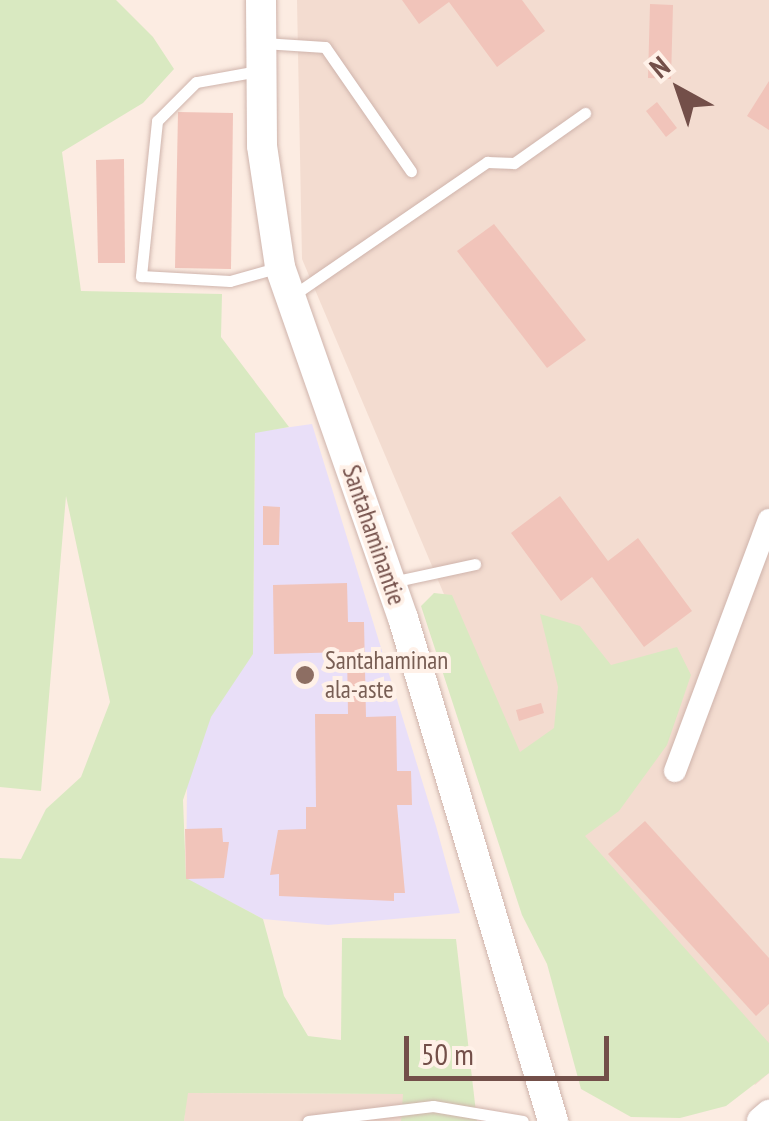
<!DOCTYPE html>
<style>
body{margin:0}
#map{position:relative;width:769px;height:1121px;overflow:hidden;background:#fcece2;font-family:"PT Sans Narrow",sans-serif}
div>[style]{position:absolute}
.residential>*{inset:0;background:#f3dcd0}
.education>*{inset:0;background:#e9dff8}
.green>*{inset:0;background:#d9e9c1}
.building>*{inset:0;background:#f1c4ba}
.roads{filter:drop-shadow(0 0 2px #cfb4ac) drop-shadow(0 0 2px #cfb4ac)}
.service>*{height:11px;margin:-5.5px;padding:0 5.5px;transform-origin:5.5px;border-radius:5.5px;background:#fff}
.minor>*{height:22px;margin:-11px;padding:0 11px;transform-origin:11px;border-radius:11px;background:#fff}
.tertiary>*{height:28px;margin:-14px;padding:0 14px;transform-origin:14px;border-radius:14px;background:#fff}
.secondary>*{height:30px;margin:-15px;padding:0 15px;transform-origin:15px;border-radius:15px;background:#fff}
.dots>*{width:28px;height:28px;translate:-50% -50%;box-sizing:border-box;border:5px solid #fff1e8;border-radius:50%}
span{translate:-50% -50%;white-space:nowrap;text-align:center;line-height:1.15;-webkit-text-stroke:8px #fff1e8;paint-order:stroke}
.street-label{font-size:25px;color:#734f49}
.education-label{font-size:25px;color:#785e54}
.left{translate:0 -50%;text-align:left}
.north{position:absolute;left:629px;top:40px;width:100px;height:100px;-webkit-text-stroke:8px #fff1e8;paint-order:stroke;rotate:320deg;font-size:28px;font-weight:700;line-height:40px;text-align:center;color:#734f49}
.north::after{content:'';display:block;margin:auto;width:35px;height:45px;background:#734f49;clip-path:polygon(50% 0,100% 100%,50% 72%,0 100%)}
.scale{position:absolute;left:404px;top:1036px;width:205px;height:45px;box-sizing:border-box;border:5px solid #734f49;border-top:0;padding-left:12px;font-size:30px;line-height:35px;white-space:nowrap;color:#734f49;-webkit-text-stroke:8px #fff1e8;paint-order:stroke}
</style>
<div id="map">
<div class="residential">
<i style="clip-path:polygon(297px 0,769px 0,769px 1073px,755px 1085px,557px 861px,302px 259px)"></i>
<i style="clip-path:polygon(187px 1093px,404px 1094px,401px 1121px,184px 1121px)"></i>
</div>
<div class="education">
<i style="clip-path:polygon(312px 424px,436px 826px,460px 913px,328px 925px,263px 919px,186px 879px,188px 697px,253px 654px,255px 432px)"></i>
</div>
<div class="green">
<i style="clip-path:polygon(0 0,116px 0,153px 37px,174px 69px,143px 103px,62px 152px,81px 291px,222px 294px,221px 337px,289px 427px,255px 433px,253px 654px,211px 717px,183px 800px,186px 878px,263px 919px,284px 996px,308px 1036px,341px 1040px,342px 938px,456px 939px,477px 1121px,401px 1121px,403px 1094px,188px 1093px,184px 1121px,0 1121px,0 858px,21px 859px,46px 809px,81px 777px,110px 702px,66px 496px,41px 791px,0 787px)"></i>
<i style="clip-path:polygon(434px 593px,452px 595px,520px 752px,554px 728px,558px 687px,540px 614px,580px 626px,611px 665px,677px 647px,691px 675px,667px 745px,619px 811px,585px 836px,769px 1043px,769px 1073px,726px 1106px,680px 1118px,631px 1117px,581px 1089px,547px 964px,522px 915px,421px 606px)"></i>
</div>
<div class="building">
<i style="clip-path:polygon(402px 0,522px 0,545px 31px,497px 67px,449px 2px,419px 24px)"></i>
<i style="clip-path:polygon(650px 4px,673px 5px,671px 79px,648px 78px)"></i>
<i style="clip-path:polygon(769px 81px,769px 130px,747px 116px)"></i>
<i style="clip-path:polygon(657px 102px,677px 128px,666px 137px,646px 111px)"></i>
<i style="clip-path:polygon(178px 112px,233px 113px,231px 269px,175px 268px)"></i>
<i style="clip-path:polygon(124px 159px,125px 263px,98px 263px,96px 160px)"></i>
<i style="clip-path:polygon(494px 224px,586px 340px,547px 368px,457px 251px)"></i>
<i style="clip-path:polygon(560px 496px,608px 561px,638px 538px,692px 611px,644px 647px,592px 577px,561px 601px,511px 533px)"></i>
<i style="clip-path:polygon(263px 506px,280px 507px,279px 545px,263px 545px)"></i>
<i style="clip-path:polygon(347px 583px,348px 622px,364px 622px,366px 717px,396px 716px,397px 771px,411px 771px,412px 805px,397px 805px,405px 893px,394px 893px,394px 901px,279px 896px,279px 874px,270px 875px,278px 830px,306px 829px,306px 807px,316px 807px,315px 714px,348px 714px,347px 652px,274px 654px,273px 585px)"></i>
<i style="clip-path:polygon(541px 703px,544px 713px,519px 721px,516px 710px)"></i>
<i style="clip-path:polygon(645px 821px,769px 958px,769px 1004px,756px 1016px,608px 854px)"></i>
<i style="clip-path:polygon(222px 828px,223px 842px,229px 842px,224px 878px,186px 879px,185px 829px)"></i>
</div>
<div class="roads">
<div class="service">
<i style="left:263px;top:43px;width:62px;rotate:3.7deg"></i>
<i style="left:325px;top:47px;width:151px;rotate:55.3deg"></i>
<i style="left:258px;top:71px;width:63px;rotate:169.9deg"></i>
<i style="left:196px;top:82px;width:55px;rotate:135deg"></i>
<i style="left:157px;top:121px;width:156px;rotate:95.9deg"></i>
<i style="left:141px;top:276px;width:89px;rotate:3.2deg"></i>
<i style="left:230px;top:281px;width:48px;rotate:-15.8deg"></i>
<i style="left:292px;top:296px;width:237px;rotate:-34.5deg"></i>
<i style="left:487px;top:162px;width:27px;rotate:2deg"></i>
<i style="left:514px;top:163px;width:87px;rotate:-35.2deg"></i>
<i style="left:392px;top:582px;width:85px;rotate:-12.2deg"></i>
<i style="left:308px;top:1121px;width:126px;rotate:-6.8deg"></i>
<i style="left:433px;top:1106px;width:91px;rotate:9.5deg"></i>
</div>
<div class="minor">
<i style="left:675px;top:771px;width:268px;rotate:-69.5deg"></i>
</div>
<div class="tertiary">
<i style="left:761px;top:1121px;width:11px;rotate:-41deg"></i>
</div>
<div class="secondary">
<i style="left:261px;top:0;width:146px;rotate:89.6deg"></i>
<i style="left:262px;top:146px;width:122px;rotate:81.5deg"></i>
<i style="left:280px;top:267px;width:372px;rotate:70.7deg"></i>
<i style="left:403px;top:618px;width:525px;rotate:73.39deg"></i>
</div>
</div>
<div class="dots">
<i style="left:305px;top:675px;background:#8d6e63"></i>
</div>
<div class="street-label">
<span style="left:374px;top:535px;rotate:71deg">Santahaminantie</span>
</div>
<div class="education-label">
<span class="left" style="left:325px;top:675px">Santahaminan<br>ala-aste</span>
</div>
<div class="north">N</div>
<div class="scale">50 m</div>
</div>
